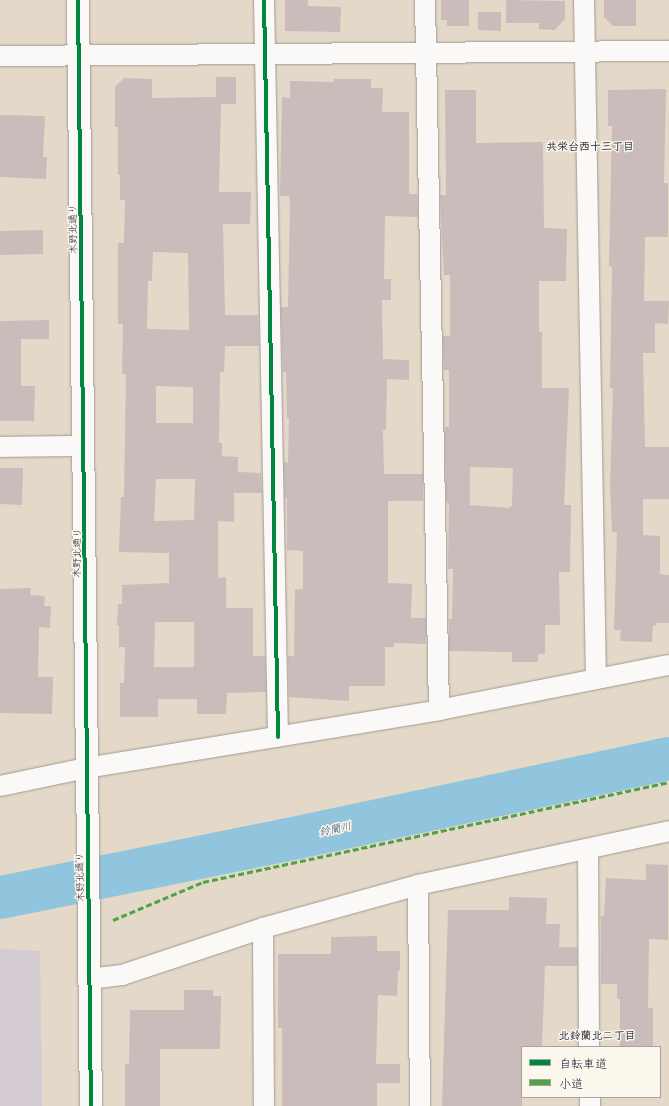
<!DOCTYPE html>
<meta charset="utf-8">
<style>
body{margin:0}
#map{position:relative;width:669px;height:1106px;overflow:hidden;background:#e4d9c8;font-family:Delius,"Klee One",sans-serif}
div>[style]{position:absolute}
.industrial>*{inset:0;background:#d4cbd2}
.river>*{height:43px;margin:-21.5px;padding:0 21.5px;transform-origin:21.5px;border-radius:21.5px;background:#91c5de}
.building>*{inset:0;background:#c9bcbb}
.roads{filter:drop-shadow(0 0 1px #a09993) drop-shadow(0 0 1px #a09993)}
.minor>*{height:20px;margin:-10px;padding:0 10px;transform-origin:10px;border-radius:10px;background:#fbf9f7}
.tertiary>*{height:22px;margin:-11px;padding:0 11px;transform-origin:11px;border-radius:11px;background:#fbf9f7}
.quiet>*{height:3px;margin-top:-1.5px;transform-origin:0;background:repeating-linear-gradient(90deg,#50a245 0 6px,transparent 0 9px)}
.cycleway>*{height:4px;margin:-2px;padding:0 2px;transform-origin:2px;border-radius:2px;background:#00873e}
span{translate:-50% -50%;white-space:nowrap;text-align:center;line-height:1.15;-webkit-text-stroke:3px #fbf7ec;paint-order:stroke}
.street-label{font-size:10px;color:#22223b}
.neighbourhood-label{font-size:11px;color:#22223b;font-weight:700}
.water-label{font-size:11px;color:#3c5878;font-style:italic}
.legend{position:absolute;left:521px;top:1046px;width:140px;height:52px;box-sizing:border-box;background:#fbf7ec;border:1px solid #a4a2a5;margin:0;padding:5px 7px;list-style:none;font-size:12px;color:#22223b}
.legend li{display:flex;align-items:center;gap:8px;height:20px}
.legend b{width:20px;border:1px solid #a4a2a5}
</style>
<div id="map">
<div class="industrial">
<i style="clip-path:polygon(0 949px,40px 951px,42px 1106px,0 1106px)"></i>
</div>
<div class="river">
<i style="left:0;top:897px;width:289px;rotate:-11.4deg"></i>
<i style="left:283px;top:840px;width:395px;rotate:-12deg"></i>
</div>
<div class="building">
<i style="clip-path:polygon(285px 0,308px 0,308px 6px,341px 7px,340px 32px,285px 31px)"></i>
<i style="clip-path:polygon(441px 0,469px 0,469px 26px,447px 26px,447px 20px,441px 20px)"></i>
<i style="clip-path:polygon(506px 0,565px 1px,565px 19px,555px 30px,539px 29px,539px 23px,506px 23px)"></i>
<i style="clip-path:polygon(604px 0,636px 0,636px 26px,613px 26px,604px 17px)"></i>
<i style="clip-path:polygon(478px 12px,501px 12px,501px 31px,478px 30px)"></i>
<i style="clip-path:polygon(evenodd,216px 77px,236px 77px,236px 104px,221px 104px,219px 192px,251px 192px,250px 224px,223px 224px,225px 315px,258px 315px,259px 346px,225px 346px,224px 372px,220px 372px,219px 443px,222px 443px,222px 456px,238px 457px,238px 472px,261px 473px,262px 493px,234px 493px,234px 522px,218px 521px,218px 578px,226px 577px,226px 608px,253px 608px,253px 656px,265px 656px,266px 692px,227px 693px,226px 714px,197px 714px,197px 699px,158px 699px,158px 717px,120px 717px,120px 683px,124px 683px,125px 647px,119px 647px,119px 625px,117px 625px,118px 604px,122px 604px,122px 585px,169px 583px,169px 553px,119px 552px,121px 497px,124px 497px,126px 374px,122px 374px,123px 324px,118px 324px,118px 243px,124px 243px,125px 200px,120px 200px,120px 175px,118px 175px,118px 127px,115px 127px,115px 87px,124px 78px,152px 79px,152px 98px,216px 97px,216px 77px,153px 252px,188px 253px,189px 330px,147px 329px,148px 281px,152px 281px,153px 252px,216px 77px,156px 386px,193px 387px,193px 423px,156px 423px,156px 386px,216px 77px,156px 479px,195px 479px,194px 520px,154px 521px,156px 479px,216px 77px,155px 622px,194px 622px,194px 667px,154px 667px,155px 622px)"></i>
<i style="clip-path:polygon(334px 79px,371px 79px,371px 88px,383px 88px,382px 112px,409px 112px,409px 194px,417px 194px,418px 217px,385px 216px,384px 279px,391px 279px,391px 300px,382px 300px,383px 359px,409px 360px,409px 380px,387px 379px,386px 430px,383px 430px,384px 474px,423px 474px,423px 501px,388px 501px,388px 583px,412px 584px,411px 618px,426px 618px,426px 644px,394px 643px,394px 647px,385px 647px,385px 686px,349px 686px,349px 701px,289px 697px,289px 693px,288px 656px,294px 656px,295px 590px,303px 589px,303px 551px,287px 550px,287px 498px,285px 498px,284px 462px,288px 463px,289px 418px,287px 418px,286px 372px,283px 372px,281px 307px,288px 307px,290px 205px,289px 196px,280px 196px,282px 97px,290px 98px,290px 81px,334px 82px)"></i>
<i style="clip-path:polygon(666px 89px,664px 183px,668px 183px,668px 237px,645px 237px,644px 301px,669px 301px,668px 324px,655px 323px,655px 353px,643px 353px,645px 447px,669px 447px,669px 499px,643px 499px,643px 535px,660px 536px,660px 574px,669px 575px,669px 623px,656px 623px,656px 626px,653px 626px,652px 642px,620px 641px,621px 630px,614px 630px,617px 532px,612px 532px,610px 487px,613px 388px,610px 388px,612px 267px,609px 266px,612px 126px,608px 126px,608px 90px)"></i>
<i style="clip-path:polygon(evenodd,445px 90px,476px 90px,476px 143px,543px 142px,544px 228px,567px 229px,566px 281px,539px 281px,539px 332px,542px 332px,542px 388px,569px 388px,564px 505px,571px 505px,570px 572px,559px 572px,560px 625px,545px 625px,545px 654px,538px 654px,538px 662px,512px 662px,512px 652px,449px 651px,449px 619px,452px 619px,453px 569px,448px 569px,449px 503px,446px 503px,445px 427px,449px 427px,449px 370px,444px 370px,443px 345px,443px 336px,450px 336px,450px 275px,444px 275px,440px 195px,446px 195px,445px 90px,470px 467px,513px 468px,512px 506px,509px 508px,470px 505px,470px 467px)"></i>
<i style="clip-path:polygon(0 115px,45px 116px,43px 157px,47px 157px,46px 179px,0 177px)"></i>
<i style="clip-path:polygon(43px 230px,43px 254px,0 255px,0 231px)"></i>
<i style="clip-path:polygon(49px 320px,49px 339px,21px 339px,21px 386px,35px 386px,34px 421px,0 421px,0 321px)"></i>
<i style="clip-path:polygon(0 468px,23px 468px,22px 505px,0 504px)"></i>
<i style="clip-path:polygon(31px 588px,30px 595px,45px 596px,44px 606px,51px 606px,50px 628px,39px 627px,38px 677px,53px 677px,52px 714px,0 713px,0 589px)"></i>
<i style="clip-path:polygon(646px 864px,668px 865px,668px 940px,649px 939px,648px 1008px,653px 1008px,653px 1047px,620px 1047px,620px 999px,617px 999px,617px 984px,601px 984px,601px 916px,604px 916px,606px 878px,646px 880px)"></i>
<i style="clip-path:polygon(509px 897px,547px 898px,546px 924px,560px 924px,559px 947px,577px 947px,577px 966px,545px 966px,542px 1047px,522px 1047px,522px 1106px,442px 1106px,448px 910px,509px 910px)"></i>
<i style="clip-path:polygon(377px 936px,377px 951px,400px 951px,400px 971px,398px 971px,397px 996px,378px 995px,376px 1064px,400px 1064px,400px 1083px,377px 1083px,377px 1106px,282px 1106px,282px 1028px,278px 1028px,278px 954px,331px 954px,331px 937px)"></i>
<i style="clip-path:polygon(184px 990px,213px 990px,213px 996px,221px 996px,220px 1049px,160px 1049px,160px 1106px,125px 1106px,125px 1064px,129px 1064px,130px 1010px,184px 1010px)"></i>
</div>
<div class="roads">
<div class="minor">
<i style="left:264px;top:0;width:737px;rotate:88.91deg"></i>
<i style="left:425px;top:0;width:710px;rotate:88.87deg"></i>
<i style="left:584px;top:0;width:678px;rotate:88.99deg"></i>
<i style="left:0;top:56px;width:669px;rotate:-0.43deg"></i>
<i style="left:0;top:447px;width:84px;rotate:-0.7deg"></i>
<i style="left:0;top:786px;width:88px;rotate:-11.8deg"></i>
<i style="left:86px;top:768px;width:358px;rotate:-9.3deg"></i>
<i style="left:439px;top:710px;width:234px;rotate:-11.1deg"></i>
<i style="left:588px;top:849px;width:198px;rotate:89.7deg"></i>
<i style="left:418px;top:885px;width:221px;rotate:89.5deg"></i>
<i style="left:263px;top:928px;width:178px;rotate:89.7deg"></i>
<i style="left:89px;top:979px;width:33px;rotate:-7deg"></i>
<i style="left:122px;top:975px;width:149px;rotate:-18.4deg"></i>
<i style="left:263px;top:928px;width:161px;rotate:-15.5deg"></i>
<i style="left:418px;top:885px;width:257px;rotate:-12.1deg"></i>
<i style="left:590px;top:1097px;width:9px;rotate:90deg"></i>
</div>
<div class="tertiary">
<i style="left:78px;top:0;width:1106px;rotate:89.33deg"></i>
</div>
</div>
<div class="quiet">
<i style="left:113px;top:920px;width:98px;rotate:-22.9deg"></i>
<i style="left:203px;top:882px;width:477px;rotate:-12.1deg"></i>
</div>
<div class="cycleway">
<i style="left:78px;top:0;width:1106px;rotate:89.33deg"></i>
<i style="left:264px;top:0;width:737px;rotate:88.91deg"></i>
</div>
<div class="street-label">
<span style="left:73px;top:229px;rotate:-91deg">木野北通り</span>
<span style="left:77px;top:553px;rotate:-90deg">木野北通り</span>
<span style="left:80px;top:877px;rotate:-92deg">木野北通り</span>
</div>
<div class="neighbourhood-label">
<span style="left:590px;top:146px">共栄台西十三丁目</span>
<span style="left:597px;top:1035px">北鈴蘭北二丁目</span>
</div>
<div class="water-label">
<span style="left:335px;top:829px;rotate:-12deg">鈴蘭川</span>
</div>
<ul class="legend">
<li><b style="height:5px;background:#00873e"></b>自転車道</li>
<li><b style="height:5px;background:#50a245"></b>小道</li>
</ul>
</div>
